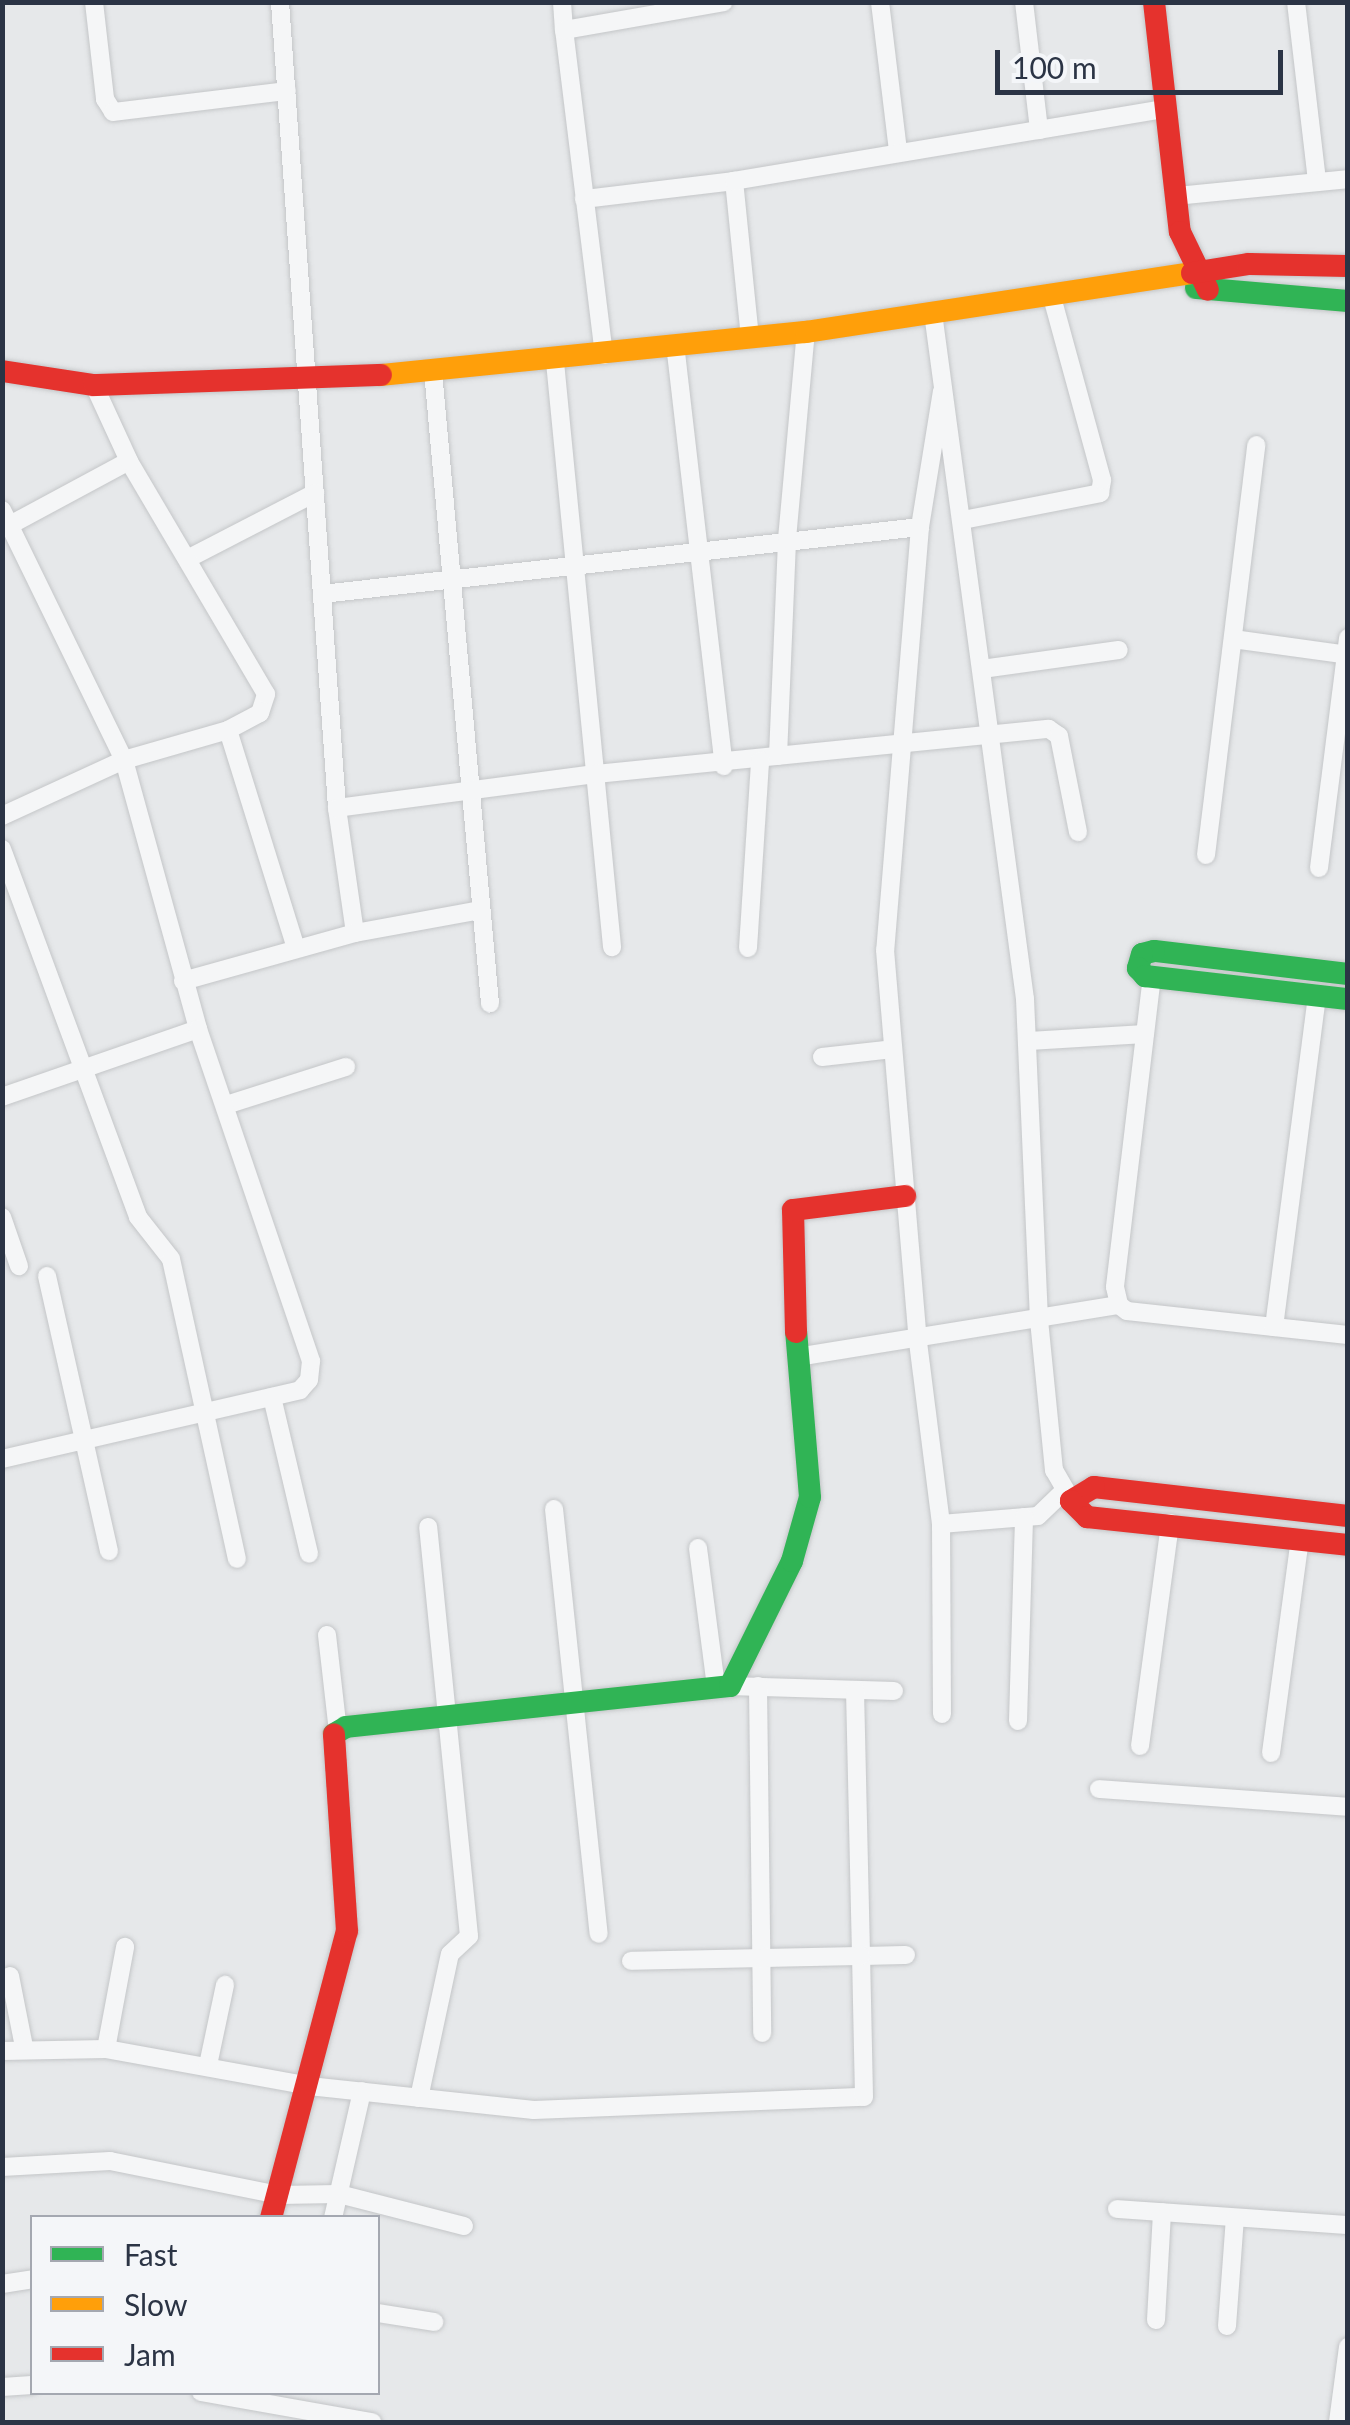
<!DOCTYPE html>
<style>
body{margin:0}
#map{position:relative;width:1350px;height:2425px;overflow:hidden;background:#e6e8ea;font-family:Lato,sans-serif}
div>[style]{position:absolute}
.roads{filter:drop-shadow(0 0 2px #c4c6c8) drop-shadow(0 0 2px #c4c6c8)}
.street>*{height:18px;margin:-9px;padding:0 9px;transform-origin:9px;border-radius:9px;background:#f5f6f7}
.fast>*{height:22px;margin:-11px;padding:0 11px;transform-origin:11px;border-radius:11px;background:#30b455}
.slow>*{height:22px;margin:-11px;padding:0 11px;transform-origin:11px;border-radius:11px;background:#ff9f0a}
.jam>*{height:22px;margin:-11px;padding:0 11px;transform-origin:11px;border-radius:11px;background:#e5322d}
span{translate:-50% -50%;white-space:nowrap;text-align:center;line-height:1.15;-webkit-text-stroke:10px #f4f6f9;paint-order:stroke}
.frame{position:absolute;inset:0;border:5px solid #2b3445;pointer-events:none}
.legend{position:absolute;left:30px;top:2215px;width:350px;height:180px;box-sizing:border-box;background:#f4f6f9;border:2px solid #a4a8b1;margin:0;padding:12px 18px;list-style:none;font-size:30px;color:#2b3445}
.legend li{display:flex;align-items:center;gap:20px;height:50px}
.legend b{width:50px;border:2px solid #a4a8b1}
.scale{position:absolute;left:995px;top:50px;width:288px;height:45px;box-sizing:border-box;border:5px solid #2b3445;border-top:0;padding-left:12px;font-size:30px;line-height:35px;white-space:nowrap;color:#2b3445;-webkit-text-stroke:8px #f4f6f9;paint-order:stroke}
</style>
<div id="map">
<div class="roads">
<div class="street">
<i style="left:94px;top:2px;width:98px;rotate:83.5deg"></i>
<i style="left:105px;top:99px;width:15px;rotate:58deg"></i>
<i style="left:113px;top:112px;width:175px;rotate:-6.9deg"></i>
<i style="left:280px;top:2px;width:808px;rotate:85.95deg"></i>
<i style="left:337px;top:808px;width:126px;rotate:81.8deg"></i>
<i style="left:562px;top:2px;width:28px;rotate:86deg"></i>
<i style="left:880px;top:2px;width:149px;rotate:83.1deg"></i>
<i style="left:1024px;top:2px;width:129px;rotate:83.3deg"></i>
<i style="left:1296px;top:2px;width:181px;rotate:83.3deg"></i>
<i style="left:1176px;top:196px;width:173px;rotate:-5.6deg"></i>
<i style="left:584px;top:199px;width:151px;rotate:-6.8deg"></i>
<i style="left:933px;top:313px;width:692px;rotate:82.36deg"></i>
<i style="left:1025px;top:999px;width:321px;rotate:87.5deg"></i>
<i style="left:1039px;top:1320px;width:151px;rotate:84.3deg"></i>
<i style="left:1054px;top:1470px;width:34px;rotate:60deg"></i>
<i style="left:750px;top:338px;width:158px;rotate:-95.8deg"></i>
<i style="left:734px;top:181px;width:438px;rotate:-9.5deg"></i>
<i style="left:675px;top:344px;width:425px;rotate:83.4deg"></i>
<i style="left:604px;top:355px;width:327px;rotate:-97deg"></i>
<i style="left:564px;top:30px;width:162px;rotate:-9.9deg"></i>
<i style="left:555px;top:362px;width:588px;rotate:84.43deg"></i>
<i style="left:433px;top:371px;width:635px;rotate:84.85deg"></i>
<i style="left:942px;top:391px;width:138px;rotate:99.2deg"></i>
<i style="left:920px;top:527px;width:424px;rotate:94.7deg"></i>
<i style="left:885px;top:950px;width:393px;rotate:85.2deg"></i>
<i style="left:918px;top:1342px;width:183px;rotate:82.8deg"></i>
<i style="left:941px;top:1524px;width:97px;rotate:-4.7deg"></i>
<i style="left:1038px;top:1516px;width:35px;rotate:-44deg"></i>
<i style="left:2px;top:510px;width:278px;rotate:64deg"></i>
<i style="left:124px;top:760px;width:279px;rotate:74.6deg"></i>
<i style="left:198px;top:1029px;width:207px;rotate:160.9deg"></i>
<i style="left:963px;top:520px;width:140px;rotate:-11.1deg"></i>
<i style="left:1100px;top:493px;width:13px;rotate:-81deg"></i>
<i style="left:1102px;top:480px;width:193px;rotate:-105.3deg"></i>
<i style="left:10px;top:525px;width:135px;rotate:-28.3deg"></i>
<i style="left:189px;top:558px;width:142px;rotate:-27.3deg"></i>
<i style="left:322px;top:594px;width:602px;rotate:-6.39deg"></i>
<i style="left:1233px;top:639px;width:116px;rotate:7.9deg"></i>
<i style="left:982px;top:669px;width:138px;rotate:-7.9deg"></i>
<i style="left:228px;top:730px;width:228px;rotate:72.7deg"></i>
<i style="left:778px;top:756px;width:217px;rotate:-87.6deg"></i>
<i style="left:787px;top:539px;width:208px;rotate:-84.8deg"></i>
<i style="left:337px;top:808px;width:261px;rotate:-7.5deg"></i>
<i style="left:596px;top:774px;width:455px;rotate:-5.7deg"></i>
<i style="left:1049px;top:729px;width:12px;rotate:35deg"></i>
<i style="left:1059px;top:736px;width:98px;rotate:78.8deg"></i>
<i style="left:2px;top:816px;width:134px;rotate:-24.7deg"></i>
<i style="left:124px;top:760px;width:108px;rotate:-16.1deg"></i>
<i style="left:228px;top:730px;width:36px;rotate:-28deg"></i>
<i style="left:260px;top:713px;width:20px;rotate:-72deg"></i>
<i style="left:266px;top:694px;width:270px;rotate:-120.5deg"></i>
<i style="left:129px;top:461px;width:84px;rotate:-114.7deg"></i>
<i style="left:2px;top:849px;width:392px;rotate:69.7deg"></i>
<i style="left:138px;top:1217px;width:53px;rotate:51.8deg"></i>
<i style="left:171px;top:1259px;width:307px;rotate:77.6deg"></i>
<i style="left:1206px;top:855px;width:413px;rotate:-83deg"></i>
<i style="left:1319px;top:868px;width:232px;rotate:-82.8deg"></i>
<i style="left:748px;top:948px;width:188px;rotate:-86.3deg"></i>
<i style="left:1152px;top:976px;width:313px;rotate:96.8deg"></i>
<i style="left:1115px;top:1287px;width:18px;rotate:77deg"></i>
<i style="left:1119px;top:1305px;width:10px;rotate:37deg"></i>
<i style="left:1127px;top:1311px;width:222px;rotate:6.2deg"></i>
<i style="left:183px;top:981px;width:179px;rotate:-15.6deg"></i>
<i style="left:355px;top:933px;width:127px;rotate:-10.4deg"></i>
<i style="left:1029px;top:1041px;width:116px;rotate:-3.5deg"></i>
<i style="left:822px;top:1057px;width:71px;rotate:-6.4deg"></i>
<i style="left:226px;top:1105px;width:126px;rotate:-17.6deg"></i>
<i style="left:2px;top:1217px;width:52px;rotate:70.9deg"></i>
<i style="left:47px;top:1276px;width:282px;rotate:77.3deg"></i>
<i style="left:1274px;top:1327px;width:335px;rotate:-82.6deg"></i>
<i style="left:797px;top:1357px;width:326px;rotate:-9.2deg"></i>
<i style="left:272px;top:1397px;width:161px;rotate:76.7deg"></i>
<i style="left:2px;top:1459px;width:306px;rotate:-13deg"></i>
<i style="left:300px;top:1390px;width:13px;rotate:-48deg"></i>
<i style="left:309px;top:1380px;width:19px;rotate:-84deg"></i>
<i style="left:311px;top:1361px;width:351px;rotate:-108.8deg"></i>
<i style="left:554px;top:1509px;width:427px;rotate:84deg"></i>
<i style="left:941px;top:1524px;width:190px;rotate:89.7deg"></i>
<i style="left:698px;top:1548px;width:140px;rotate:82.6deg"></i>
<i style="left:327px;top:1635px;width:97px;rotate:83.5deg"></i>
<i style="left:730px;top:1686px;width:164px;rotate:1.7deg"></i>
<i style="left:758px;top:1686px;width:347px;rotate:89.3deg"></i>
<i style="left:855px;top:1690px;width:266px;rotate:88.7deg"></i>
<i style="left:861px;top:1956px;width:45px;rotate:-1.3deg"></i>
<i style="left:1018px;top:1721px;width:204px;rotate:-88.3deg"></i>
<i style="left:1140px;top:1746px;width:225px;rotate:-82.3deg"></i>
<i style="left:1271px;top:1753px;width:216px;rotate:-82.3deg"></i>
<i style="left:1099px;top:1789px;width:250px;rotate:4.1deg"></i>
<i style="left:10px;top:1976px;width:72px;rotate:78.8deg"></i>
<i style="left:106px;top:2049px;width:104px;rotate:-79.4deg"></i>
<i style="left:2px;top:2051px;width:104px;rotate:-1.1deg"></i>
<i style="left:106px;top:2049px;width:206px;rotate:10.3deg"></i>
<i style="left:309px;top:2086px;width:226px;rotate:6.1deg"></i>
<i style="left:534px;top:2110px;width:330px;rotate:-2.3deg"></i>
<i style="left:864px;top:2097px;width:141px;rotate:-91.2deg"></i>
<i style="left:861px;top:1956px;width:230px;rotate:178.8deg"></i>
<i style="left:208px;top:2065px;width:82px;rotate:-78deg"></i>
<i style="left:419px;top:2098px;width:147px;rotate:-77.9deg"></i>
<i style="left:450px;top:1954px;width:26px;rotate:-43deg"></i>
<i style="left:469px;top:1936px;width:411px;rotate:-95.7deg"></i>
<i style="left:2px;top:2167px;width:108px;rotate:-3.2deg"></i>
<i style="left:110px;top:2161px;width:171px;rotate:11.4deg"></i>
<i style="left:278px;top:2195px;width:61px;rotate:-0.9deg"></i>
<i style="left:339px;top:2194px;width:129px;rotate:14.4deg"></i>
<i style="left:1117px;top:2209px;width:232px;rotate:4deg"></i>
<i style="left:333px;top:2218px;width:130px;rotate:-77.1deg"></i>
<i style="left:2px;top:2284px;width:30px;rotate:-9deg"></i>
<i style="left:378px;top:2313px;width:57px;rotate:9.1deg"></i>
<i style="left:1156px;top:2320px;width:108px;rotate:-86.8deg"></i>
<i style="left:1227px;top:2326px;width:108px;rotate:-85.8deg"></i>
<i style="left:2px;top:2387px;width:30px;rotate:-4deg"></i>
<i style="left:201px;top:2392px;width:174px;rotate:10deg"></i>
<i style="left:1338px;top:2422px;width:76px;rotate:-82.4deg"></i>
</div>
<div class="fast">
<i style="left:1196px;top:288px;width:153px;rotate:4.9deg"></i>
<i style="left:1348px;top:974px;width:195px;rotate:-173.2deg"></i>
<i style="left:1154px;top:951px;width:12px;rotate:166deg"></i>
<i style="left:1142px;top:954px;width:15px;rotate:106deg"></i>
<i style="left:1138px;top:968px;width:11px;rotate:49deg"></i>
<i style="left:1145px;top:976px;width:204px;rotate:6.5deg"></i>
<i style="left:334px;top:1734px;width:14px;rotate:-30deg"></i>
<i style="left:346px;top:1727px;width:386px;rotate:-6.1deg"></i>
<i style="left:730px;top:1686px;width:140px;rotate:-63.6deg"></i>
<i style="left:792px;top:1561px;width:66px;rotate:-74.3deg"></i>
<i style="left:810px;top:1497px;width:166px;rotate:-94.8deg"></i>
</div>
<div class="slow">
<i style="left:381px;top:375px;width:427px;rotate:-5.8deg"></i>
<i style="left:806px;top:332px;width:390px;rotate:-8.7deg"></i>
</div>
<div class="jam">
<i style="left:1154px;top:2px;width:231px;rotate:83.6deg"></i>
<i style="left:1180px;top:232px;width:64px;rotate:64.2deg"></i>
<i style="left:1192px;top:273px;width:58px;rotate:-9deg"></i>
<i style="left:1249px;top:264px;width:99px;rotate:1.2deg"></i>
<i style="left:2px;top:371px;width:93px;rotate:8.7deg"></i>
<i style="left:94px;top:385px;width:287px;rotate:-2deg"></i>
<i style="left:796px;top:1332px;width:122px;rotate:-91.4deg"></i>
<i style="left:793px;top:1210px;width:113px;rotate:-7.1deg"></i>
<i style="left:1348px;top:1516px;width:256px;rotate:-173.5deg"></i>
<i style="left:1094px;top:1487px;width:27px;rotate:149deg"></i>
<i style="left:1071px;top:1501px;width:23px;rotate:45deg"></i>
<i style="left:1087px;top:1517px;width:262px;rotate:6.1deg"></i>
<i style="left:271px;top:2218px;width:297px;rotate:-75.2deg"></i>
<i style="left:347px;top:1931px;width:197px;rotate:-93.8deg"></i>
</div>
</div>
<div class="frame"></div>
<ul class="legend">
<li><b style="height:12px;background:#30b455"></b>Fast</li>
<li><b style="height:12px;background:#ff9f0a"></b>Slow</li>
<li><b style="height:12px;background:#e5322d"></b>Jam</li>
</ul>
<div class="scale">100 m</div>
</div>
